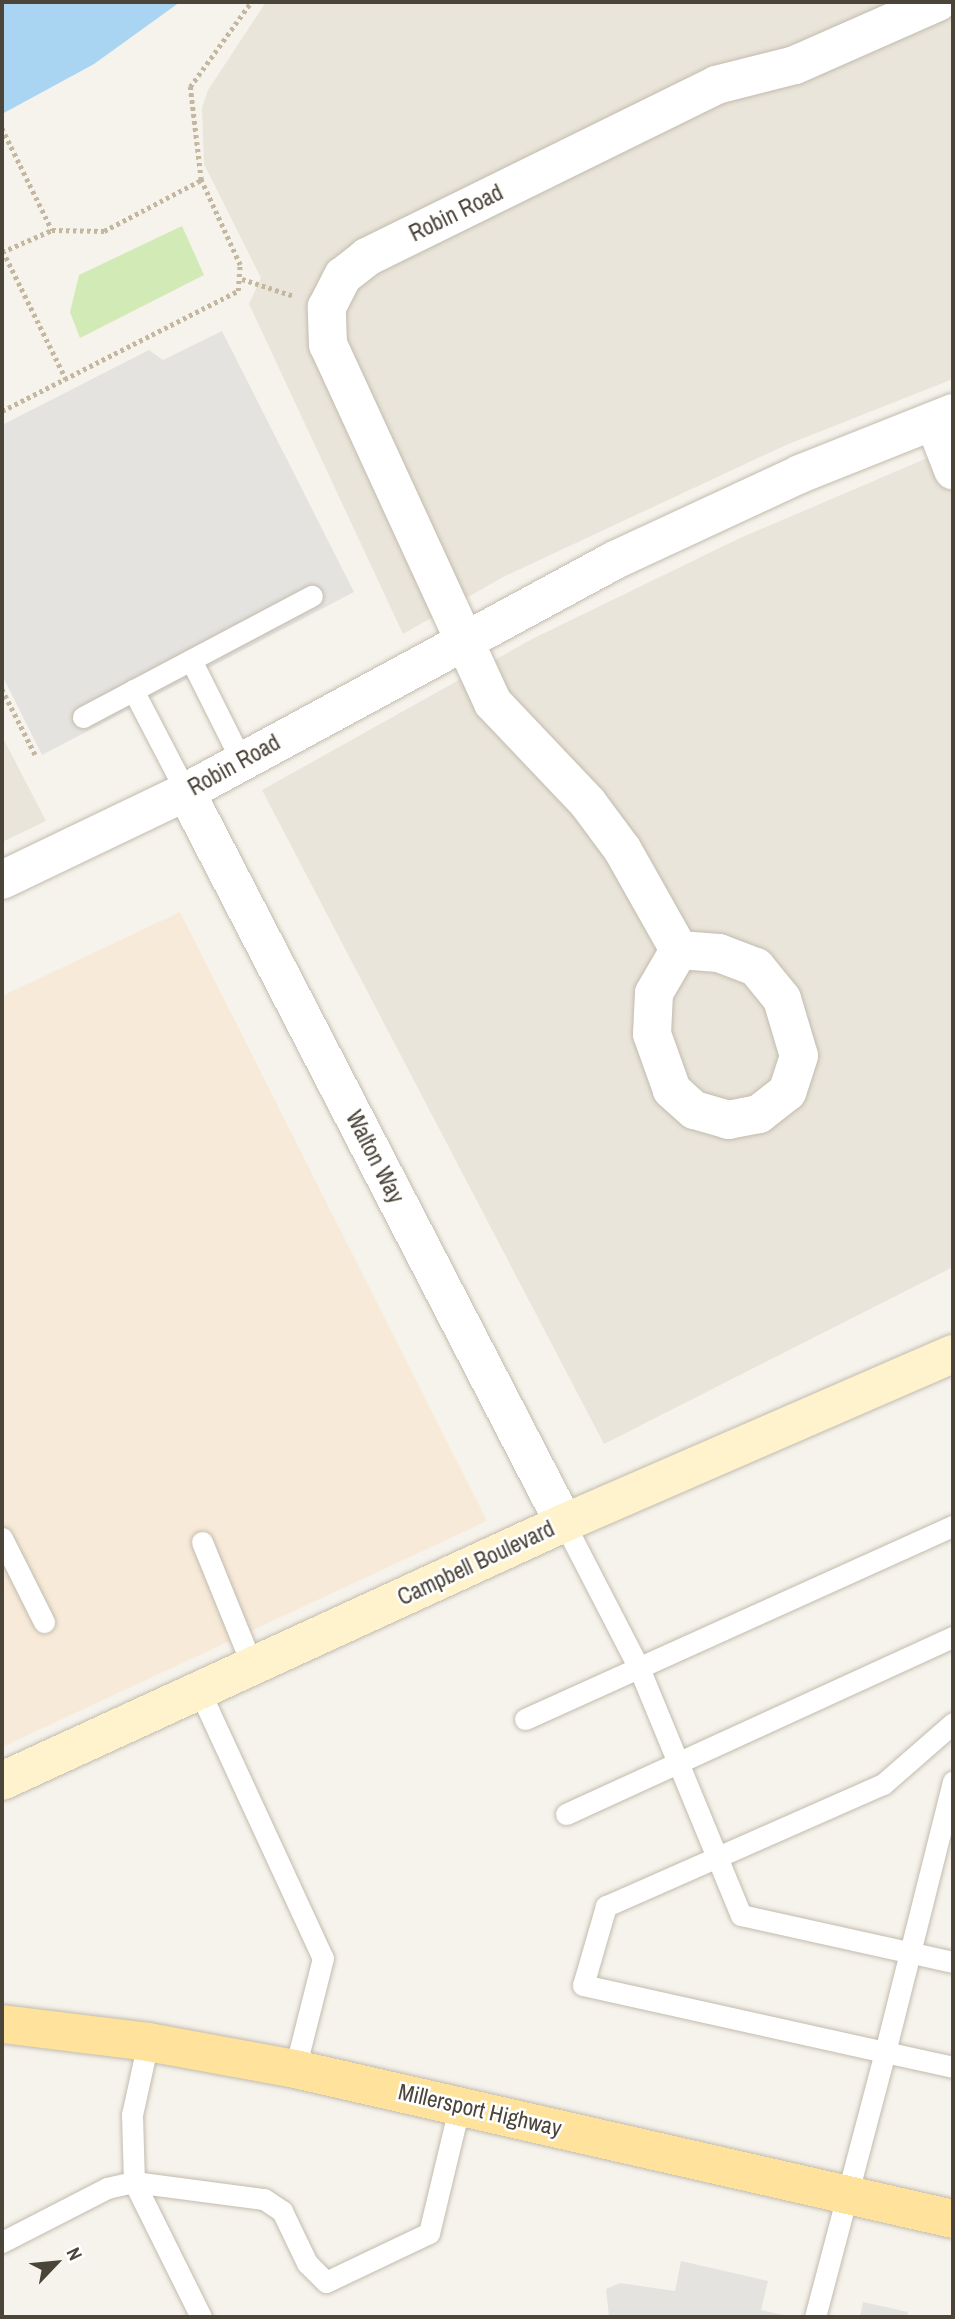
<!DOCTYPE html>
<style>
body{margin:0}
#map{position:relative;width:955px;height:2319px;overflow:hidden;background:#f6f3ec;font-family:"Archivo Narrow",sans-serif}
div>[style]{position:absolute}
.residential>*{inset:0;background:#eae5da}
.commercial>*{inset:0;background:#f7ead8}
.green>*{inset:0;background:#d2eab5}
.parking>*{inset:0;background:#e5e3e0}
.water>*{inset:0;background:#a9d4f2}
.path>*{height:4.5px;margin-top:-2.25px;transform-origin:0;background:repeating-linear-gradient(90deg,#c4b79f 0 3.5px,transparent 0 7px)}
.roads{filter:drop-shadow(0 0 2px #c2bbae) drop-shadow(0 0 2px #c2bbae)}
.lane>*{height:21px;margin:-10.5px;padding:0 10.5px;transform-origin:10.5px;border-radius:10.5px;background:#fff}
.street>*{height:38px;margin:-19px;padding:0 19px;transform-origin:19px;border-radius:19px;background:#fff}
.secondary>*{height:38px;margin:-19px;padding:0 19px;transform-origin:19px;border-radius:19px;background:#fff3cd}
.primary>*{height:38px;margin:-19px;padding:0 19px;transform-origin:19px;border-radius:19px;background:#ffe39c}
span{translate:-50% -50%;white-space:nowrap;text-align:center;line-height:1.15;-webkit-text-stroke:5px #fff;paint-order:stroke}
.street-label{font-size:23px;color:#4b4439}
.frame{position:absolute;inset:0;border:4px solid #4b4439;pointer-events:none}
.north{position:absolute;left:21px;top:2228px;width:70px;height:70px;-webkit-text-stroke:5px #fff;paint-order:stroke;rotate:64deg;font-size:19px;font-weight:700;line-height:28px;text-align:center;color:#4b4439}
.north::after{content:'';display:block;margin:auto;width:24px;height:32px;background:#4b4439;clip-path:polygon(50% 0,100% 100%,50% 72%,0 100%)}
</style>
<div id="map">
<div class="residential">
<i style="clip-path:polygon(266px 2px,953px 2px,953px 379px,786px 445px,503px 577px,403px 634px,249px 304px,261px 278px,204px 164px,202px 108px,208px 90px)"></i>
<i style="clip-path:polygon(953px 447px,953px 1267px,604px 1444px,262px 790px,534px 638px,738px 539px)"></i>
<i style="clip-path:polygon(2px 736px,46px 821px,2px 842px)"></i>
</div>
<div class="commercial">
<i style="clip-path:polygon(180px 912px,487px 1521px,2px 1747px,2px 996px)"></i>
</div>
<div class="green">
<i style="clip-path:polygon(182px 226px,204px 275px,80px 338px,70px 312px,79px 275px)"></i>
</div>
<div class="parking">
<i style="clip-path:polygon(222px 331px,354px 592px,42px 755px,2px 675px,2px 425px,149px 350px,163px 360px)"></i>
<i style="clip-path:polygon(681px 2261px,768px 2281px,761px 2310px,793px 2317px,609px 2317px,606px 2289px,620px 2283px,675px 2291px)"></i>
<i style="clip-path:polygon(863px 2302px,908px 2312px,907px 2317px,860px 2317px)"></i>
</div>
<div class="water">
<i style="clip-path:polygon(2px 2px,180px 2px,94px 64px,2px 114px)"></i>
</div>
<div class="path">
<i style="left:2px;top:128px;width:114px;rotate:63.9deg"></i>
<i style="left:3px;top:251px;width:143px;rotate:63.8deg"></i>
<i style="left:2px;top:252px;width:55px;rotate:-23.7deg"></i>
<i style="left:52px;top:230px;width:52px;rotate:1.1deg"></i>
<i style="left:104px;top:231px;width:110px;rotate:-27.7deg"></i>
<i style="left:242px;top:279px;width:55px;rotate:18.1deg"></i>
<i style="left:2px;top:411px;width:265px;rotate:-27deg"></i>
<i style="left:238px;top:291px;width:26px;rotate:-86deg"></i>
<i style="left:240px;top:265px;width:94px;rotate:-114.6deg"></i>
<i style="left:201px;top:180px;width:94px;rotate:-96.7deg"></i>
<i style="left:190px;top:87px;width:105px;rotate:-54.3deg"></i>
<i style="left:2px;top:689px;width:75px;rotate:63.1deg"></i>
</div>
<div class="roads">
<div class="lane">
<i style="left:191px;top:660px;width:114px;rotate:63.4deg"></i>
<i style="left:133px;top:690px;width:115px;rotate:62.5deg"></i>
<i style="left:83px;top:717px;width:259px;rotate:-27.9deg"></i>
<i style="left:564px;top:1523px;width:163px;rotate:62.7deg"></i>
<i style="left:639px;top:1668px;width:267px;rotate:67.6deg"></i>
<i style="left:741px;top:1915px;width:217px;rotate:12.5deg"></i>
<i style="left:2px;top:1538px;width:94px;rotate:63.4deg"></i>
<i style="left:202px;top:1542px;width:133px;rotate:67.9deg"></i>
<i style="left:199px;top:1690px;width:295px;rotate:65.2deg"></i>
<i style="left:323px;top:1958px;width:114px;rotate:104.2deg"></i>
<i style="left:525px;top:1719px;width:470px;rotate:-24.3deg"></i>
<i style="left:953px;top:1723px;width:93px;rotate:138.9deg"></i>
<i style="left:883px;top:1784px;width:303px;rotate:156.2deg"></i>
<i style="left:606px;top:1906px;width:82px;rotate:106.2deg"></i>
<i style="left:583px;top:1985px;width:309px;rotate:12.5deg"></i>
<i style="left:885px;top:2052px;width:279px;rotate:-75.9deg"></i>
<i style="left:566px;top:1814px;width:426px;rotate:-24.6deg"></i>
<i style="left:148px;top:2042px;width:75px;rotate:102.4deg"></i>
<i style="left:132px;top:2115px;width:67px;rotate:88.3deg"></i>
<i style="left:134px;top:2182px;width:151px;rotate:63.6deg"></i>
<i style="left:2px;top:2242px;width:118px;rotate:-27.2deg"></i>
<i style="left:107px;top:2188px;width:28px;rotate:-13deg"></i>
<i style="left:134px;top:2182px;width:131px;rotate:7.5deg"></i>
<i style="left:264px;top:2199px;width:22px;rotate:34deg"></i>
<i style="left:282px;top:2211px;width:58px;rotate:64.3deg"></i>
<i style="left:307px;top:2263px;width:27px;rotate:45deg"></i>
<i style="left:326px;top:2282px;width:114px;rotate:-25.4deg"></i>
<i style="left:429px;top:2233px;width:133px;rotate:-76.5deg"></i>
<i style="left:815px;top:2317px;width:274px;rotate:-75.2deg"></i>
<i style="left:885px;top:2052px;width:70px;rotate:12.4deg"></i>
</div>
<div class="street">
<i style="left:934px;top:421px;width:53px;rotate:68.8deg"></i>
<i style="left:186px;top:792px;width:823px;rotate:62.66deg"></i>
<i style="left:2px;top:880px;width:204px;rotate:-25.6deg"></i>
<i style="left:186px;top:792px;width:488px;rotate:-28.4deg"></i>
<i style="left:615px;top:560px;width:204px;rotate:-24.9deg"></i>
<i style="left:800px;top:474px;width:165px;rotate:-21.7deg"></i>
<i style="left:679px;top:950px;width:116px;rotate:-119.4deg"></i>
<i style="left:622px;top:849px;width:57px;rotate:-126.5deg"></i>
<i style="left:588px;top:803px;width:138px;rotate:-133.5deg"></i>
<i style="left:493px;top:703px;width:394px;rotate:-114.7deg"></i>
<i style="left:328px;top:345px;width:38px;rotate:-92deg"></i>
<i style="left:327px;top:307px;width:35px;rotate:-63deg"></i>
<i style="left:343px;top:276px;width:31px;rotate:-38deg"></i>
<i style="left:367px;top:257px;width:389px;rotate:-26.2deg"></i>
<i style="left:716px;top:85px;width:81px;rotate:-14.2deg"></i>
<i style="left:795px;top:65px;width:156px;rotate:-23.8deg"></i>
<i style="left:679px;top:950px;width:40px;rotate:4.3deg"></i>
<i style="left:719px;top:953px;width:40px;rotate:21deg"></i>
<i style="left:756px;top:967px;width:41px;rotate:50.9deg"></i>
<i style="left:782px;top:999px;width:59px;rotate:73.4deg"></i>
<i style="left:799px;top:1056px;width:38px;rotate:108deg"></i>
<i style="left:787px;top:1092px;width:36px;rotate:142deg"></i>
<i style="left:759px;top:1114px;width:31px;rotate:169deg"></i>
<i style="left:729px;top:1120px;width:36px;rotate:-164deg"></i>
<i style="left:694px;top:1110px;width:30px;rotate:-138deg"></i>
<i style="left:672px;top:1090px;width:59px;rotate:-109.7deg"></i>
<i style="left:652px;top:1034px;width:41px;rotate:-87.2deg"></i>
<i style="left:654px;top:993px;width:50px;rotate:-59.8deg"></i>
</div>
<div class="secondary">
<i style="left:2px;top:1781px;width:618px;rotate:-24.66deg"></i>
<i style="left:564px;top:1523px;width:424px;rotate:-23.5deg"></i>
</div>
<div class="primary">
<i style="left:2px;top:2024px;width:147px;rotate:7deg"></i>
<i style="left:148px;top:2042px;width:149px;rotate:10.4deg"></i>
<i style="left:295px;top:2069px;width:675px;rotate:12.84deg"></i>
</div>
</div>
<div class="street-label">
<span style="left:456px;top:213px;rotate:-26deg">Robin Road</span>
<span style="left:234px;top:765px;rotate:-29deg">Robin Road</span>
<span style="left:375px;top:1157px;rotate:63deg">Walton Way</span>
<span style="left:476px;top:1563px;rotate:-25deg">Campbell Boulevard</span>
<span style="left:480px;top:2110px;rotate:13deg">Millersport Highway</span>
</div>
<div class="frame"></div>
<div class="north">N</div>
</div>
